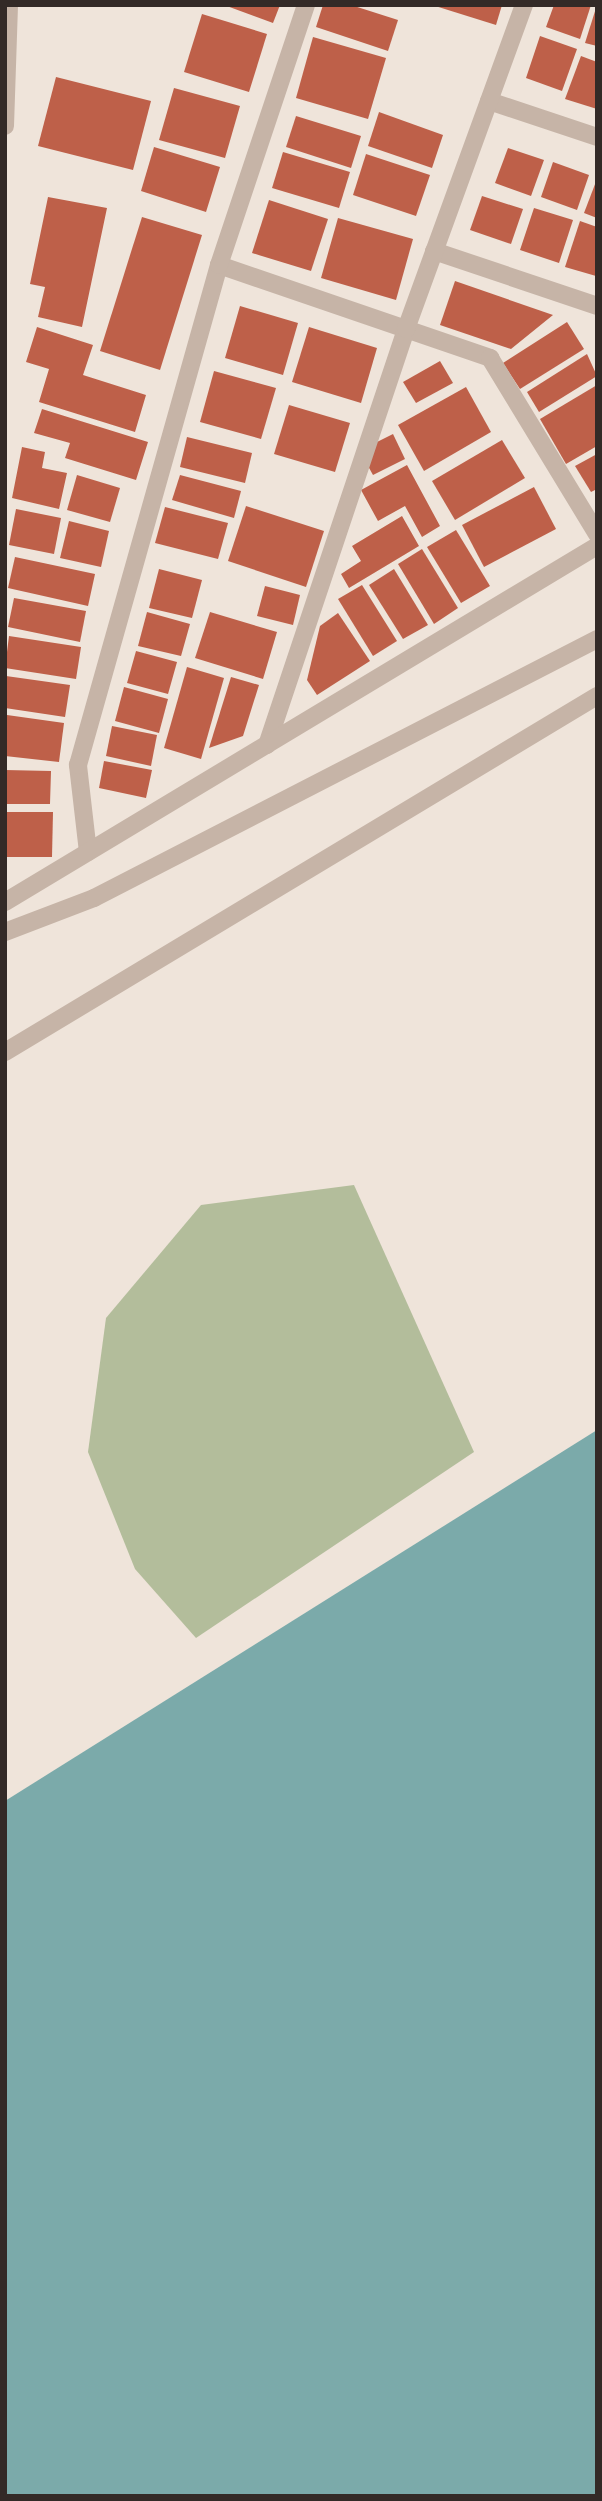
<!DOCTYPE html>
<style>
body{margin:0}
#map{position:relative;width:602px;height:2501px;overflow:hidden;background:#efe4da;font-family:"Nunito Sans",sans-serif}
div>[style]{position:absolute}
.green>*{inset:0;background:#b3bd9b}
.water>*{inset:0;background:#7baaaa}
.building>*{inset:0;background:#be6049}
.minor>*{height:18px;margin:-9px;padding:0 9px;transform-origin:9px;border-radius:9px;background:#c6b4a7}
span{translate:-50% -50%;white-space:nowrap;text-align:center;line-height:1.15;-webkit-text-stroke:7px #f8eee5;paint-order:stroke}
.frame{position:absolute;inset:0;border:7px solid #332a27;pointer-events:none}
</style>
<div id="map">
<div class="green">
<i style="clip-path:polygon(354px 1185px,474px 1452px,196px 1638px,135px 1569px,88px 1452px,106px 1318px,201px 1205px)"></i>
</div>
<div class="water">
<i style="clip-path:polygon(597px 1430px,597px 2496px,5px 2496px,5px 1801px)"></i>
</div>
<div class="building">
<i style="clip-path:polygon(224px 5px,280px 5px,273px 23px)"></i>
<i style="clip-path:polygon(323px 5px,351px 5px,398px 20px,388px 51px,316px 27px)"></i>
<i style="clip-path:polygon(432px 5px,502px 5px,496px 25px)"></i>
<i style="clip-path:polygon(554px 5px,591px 5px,580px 39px,546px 27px)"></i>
<i style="clip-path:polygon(596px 8px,597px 8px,597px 46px,585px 43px)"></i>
<i style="clip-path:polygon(202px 14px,267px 34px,249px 92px,184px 72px)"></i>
<i style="clip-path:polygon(540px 36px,577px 49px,562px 91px,526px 78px)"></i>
<i style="clip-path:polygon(313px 37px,386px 58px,368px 119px,296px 98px)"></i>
<i style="clip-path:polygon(581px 56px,597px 62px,597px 109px,565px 99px)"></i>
<i style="clip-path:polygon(56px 77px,151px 101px,133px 170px,38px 146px)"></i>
<i style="clip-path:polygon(174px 88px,240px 106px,225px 158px,159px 140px)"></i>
<i style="clip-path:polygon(379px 112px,443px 135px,432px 168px,368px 146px)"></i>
<i style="clip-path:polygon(296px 116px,361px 136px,351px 168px,286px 147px)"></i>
<i style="clip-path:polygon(154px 147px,220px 167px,206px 212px,141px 191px)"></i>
<i style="clip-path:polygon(508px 148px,544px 160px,531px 196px,495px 183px)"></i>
<i style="clip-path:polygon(283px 152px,350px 172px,339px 208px,272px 188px)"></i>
<i style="clip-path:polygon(366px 154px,430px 175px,416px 216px,353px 195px)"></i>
<i style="clip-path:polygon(553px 162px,589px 175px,577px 210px,541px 197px)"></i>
<i style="clip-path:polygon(597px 179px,597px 218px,584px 213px)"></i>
<i style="clip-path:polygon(482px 196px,523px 209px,511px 244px,470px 230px)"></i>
<i style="clip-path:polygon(48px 197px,107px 208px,82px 327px,38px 317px,45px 287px,30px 284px)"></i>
<i style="clip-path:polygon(269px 200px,328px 219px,311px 271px,252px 253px)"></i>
<i style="clip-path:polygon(534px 208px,573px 220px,559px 263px,520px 250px)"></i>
<i style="clip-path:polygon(142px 217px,202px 235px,160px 370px,100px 351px)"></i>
<i style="clip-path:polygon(338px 218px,413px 239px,396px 300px,321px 278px)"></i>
<i style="clip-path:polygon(580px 221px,597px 227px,596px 276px,565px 267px)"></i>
<i style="clip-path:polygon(455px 281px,553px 315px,511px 349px,440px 325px)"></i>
<i style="clip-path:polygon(240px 306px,298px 323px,283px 375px,225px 358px)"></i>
<i style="clip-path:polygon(567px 322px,584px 349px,520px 389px,503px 363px)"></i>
<i style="clip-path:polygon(37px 327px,93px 345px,83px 375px,146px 395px,135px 432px,39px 402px,49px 369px,26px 362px)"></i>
<i style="clip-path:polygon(309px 327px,377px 348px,361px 403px,292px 382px)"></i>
<i style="clip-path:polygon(587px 354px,597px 376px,539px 412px,527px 392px)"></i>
<i style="clip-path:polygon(440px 361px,453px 383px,416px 403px,403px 382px)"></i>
<i style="clip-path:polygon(214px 371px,276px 388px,261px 439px,200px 422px)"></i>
<i style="clip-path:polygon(597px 385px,597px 446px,566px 464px,540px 419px)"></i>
<i style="clip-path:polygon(466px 387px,491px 432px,424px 471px,398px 425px)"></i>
<i style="clip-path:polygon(289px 405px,350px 423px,335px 472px,274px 454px)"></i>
<i style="clip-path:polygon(42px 409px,148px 442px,136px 480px,65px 458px,70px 443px,34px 433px)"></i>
<i style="clip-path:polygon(393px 434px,405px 459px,373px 475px,368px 466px,377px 442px)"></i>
<i style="clip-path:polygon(187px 437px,252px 453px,245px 483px,180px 467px)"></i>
<i style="clip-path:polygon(502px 440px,525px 478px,455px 520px,432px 481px)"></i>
<i style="clip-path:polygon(22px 447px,45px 452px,42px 468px,67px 473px,59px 509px,12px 498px)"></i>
<i style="clip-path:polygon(597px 454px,597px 489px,591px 492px,575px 466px)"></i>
<i style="clip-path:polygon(407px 465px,440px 526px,422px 537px,405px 506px,378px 521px,361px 490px)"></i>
<i style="clip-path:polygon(77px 475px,120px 488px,110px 522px,67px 510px)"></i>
<i style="clip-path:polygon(180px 475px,241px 491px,234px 518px,172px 500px)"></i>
<i style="clip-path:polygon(534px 487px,556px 529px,484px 567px,462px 525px)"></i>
<i style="clip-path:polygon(246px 506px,324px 531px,306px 587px,228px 561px)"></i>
<i style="clip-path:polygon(165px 507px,228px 523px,218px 559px,155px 543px)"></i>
<i style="clip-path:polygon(16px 509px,61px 518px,54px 554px,9px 545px)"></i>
<i style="clip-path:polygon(402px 516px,419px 546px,349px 588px,341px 574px,361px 561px,352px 546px)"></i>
<i style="clip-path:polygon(69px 521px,109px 531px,101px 567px,60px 558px)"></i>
<i style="clip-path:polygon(456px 530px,490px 586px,461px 603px,427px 547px)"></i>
<i style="clip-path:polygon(422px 549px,458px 608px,434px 624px,398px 564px)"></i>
<i style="clip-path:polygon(15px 557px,95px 574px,88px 606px,8px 588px)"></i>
<i style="clip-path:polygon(159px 569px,202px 580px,192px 618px,149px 608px)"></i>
<i style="clip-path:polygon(394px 569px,428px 625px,403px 639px,369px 585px)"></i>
<i style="clip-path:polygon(362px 585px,397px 641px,373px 656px,338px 599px)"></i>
<i style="clip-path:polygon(265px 586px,300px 595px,293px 625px,257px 616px)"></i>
<i style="clip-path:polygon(14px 598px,86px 611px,80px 642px,8px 627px)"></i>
<i style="clip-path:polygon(147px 612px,190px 624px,181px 656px,138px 646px)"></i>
<i style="clip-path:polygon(210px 612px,277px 632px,263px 679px,195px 658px)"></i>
<i style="clip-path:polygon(338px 613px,370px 661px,317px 695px,307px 680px,320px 626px)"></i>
<i style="clip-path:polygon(9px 636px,81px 647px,76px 679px,5px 668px)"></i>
<i style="clip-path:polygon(136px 651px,177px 662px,168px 694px,127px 683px)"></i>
<i style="clip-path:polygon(187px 667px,224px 678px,201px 759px,164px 748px)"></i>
<i style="clip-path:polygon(6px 676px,70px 685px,65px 717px,5px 708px)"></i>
<i style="clip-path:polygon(231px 677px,259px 685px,243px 736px,209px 748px)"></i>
<i style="clip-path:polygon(124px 687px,168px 699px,159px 733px,115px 721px)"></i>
<i style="clip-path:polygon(7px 715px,64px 723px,59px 762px,5px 756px)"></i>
<i style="clip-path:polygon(112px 726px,157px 735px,151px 766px,106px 756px)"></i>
<i style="clip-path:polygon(104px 761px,152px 770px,146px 798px,99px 788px)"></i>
<i style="clip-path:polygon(5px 770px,51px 771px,50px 804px,5px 804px)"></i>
<i style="clip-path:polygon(5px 812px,53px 812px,52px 857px,5px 857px)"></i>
</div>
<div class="minor">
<i style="left:489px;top:101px;width:114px;rotate:18.4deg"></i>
<i style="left:5px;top:126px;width:121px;rotate:-88.1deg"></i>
<i style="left:434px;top:251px;width:172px;rotate:18.6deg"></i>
<i style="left:219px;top:265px;width:287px;rotate:18.9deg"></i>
<i style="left:490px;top:358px;width:206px;rotate:58.7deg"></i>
<i style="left:267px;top:745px;width:439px;rotate:-71.5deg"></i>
<i style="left:406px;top:329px;width:345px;rotate:-70deg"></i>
<i style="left:88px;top:852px;width:88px;rotate:-96.6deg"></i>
<i style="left:78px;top:765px;width:520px;rotate:-74.25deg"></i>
<i style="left:219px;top:265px;width:274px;rotate:-71.5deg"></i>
<i style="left:5px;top:902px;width:691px;rotate:-31.02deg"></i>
<i style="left:5px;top:932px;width:95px;rotate:-20.9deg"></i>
<i style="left:94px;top:898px;width:566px;rotate:-27.24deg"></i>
<i style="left:5px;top:1052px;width:691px;rotate:-31.02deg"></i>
</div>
<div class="frame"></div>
</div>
